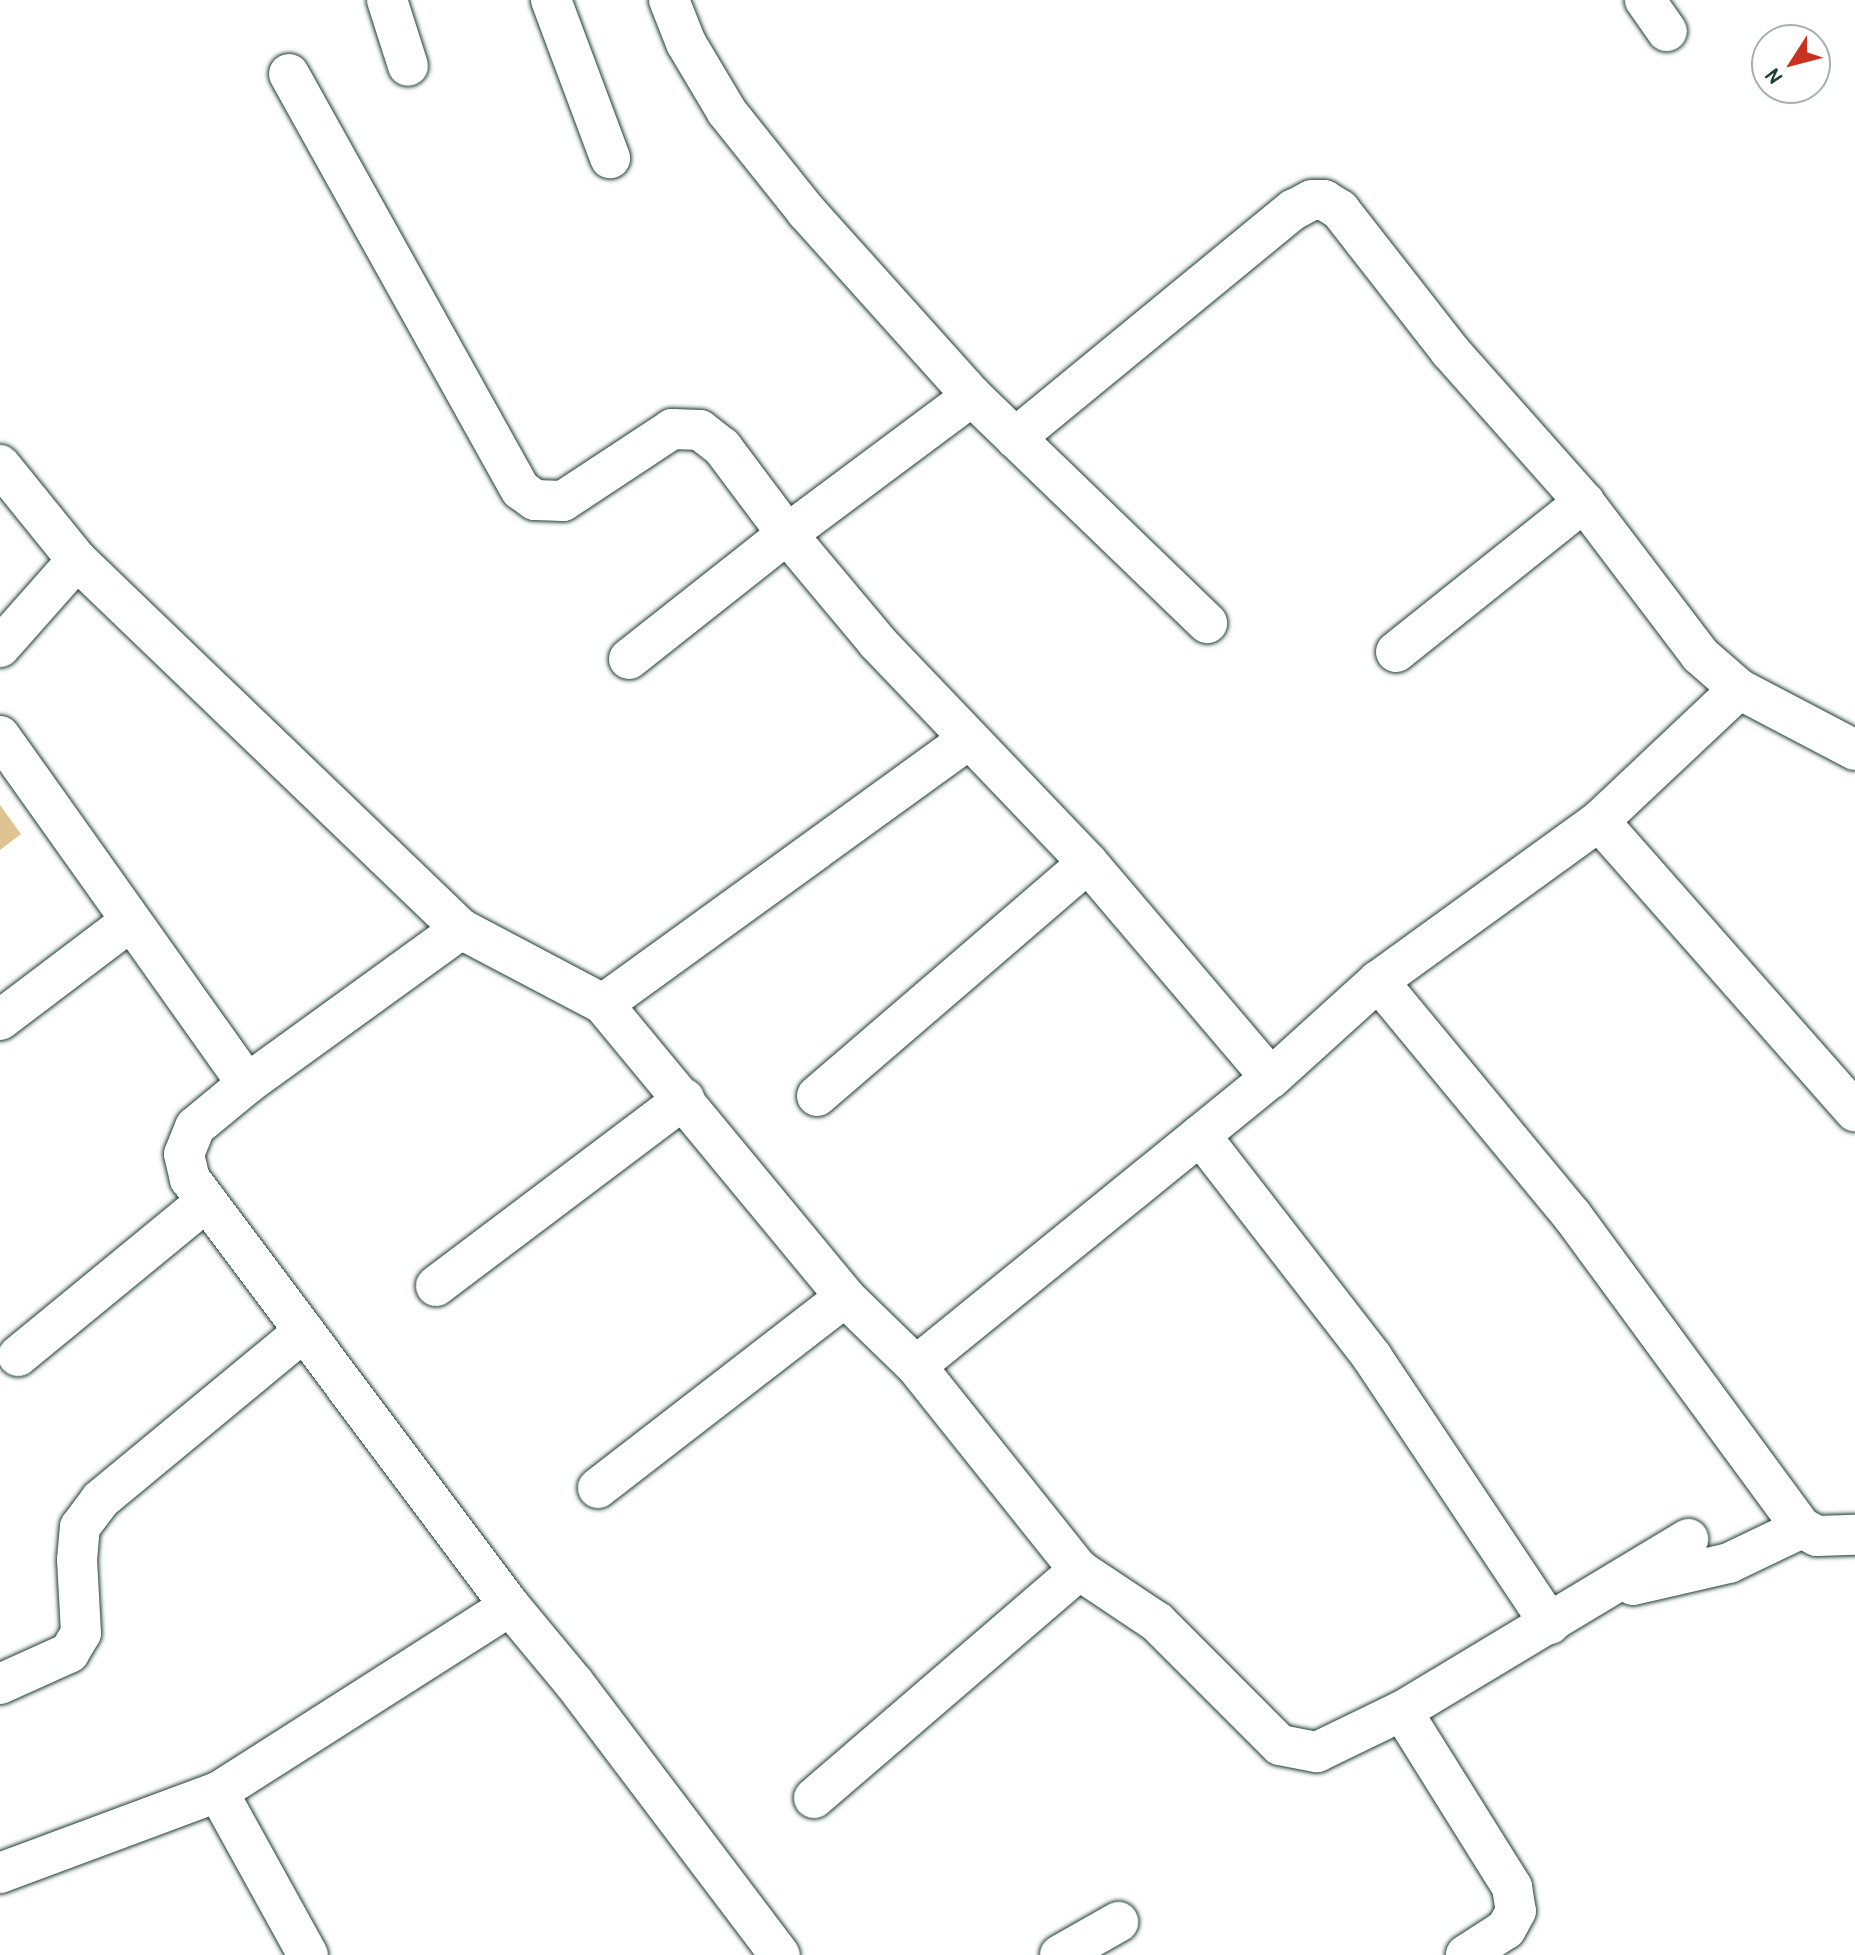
<!DOCTYPE html>
<style>
body{margin:0}
#map{position:relative;width:1855px;height:1955px;overflow:hidden;background:#fff;font-family:"Patrick Hand",sans-serif}
div>[style]{position:absolute}
.building>*{inset:0;background:#dfc393}
.roads{filter:drop-shadow(0 0 2px #1f3d34) drop-shadow(0 0 2px #1f3d34)}
.minor>*{height:40px;margin:-20px;padding:0 20px;transform-origin:20px;border-radius:20px;background:#fff}
span{translate:-50% -50%;white-space:nowrap;text-align:center;line-height:1.15;-webkit-text-stroke:6px #fff;paint-order:stroke}
.north{position:absolute;left:1751px;top:24px;width:80px;height:80px;box-sizing:border-box;background:#fff;border:2px solid #a5b1ae;border-radius:50%;rotate:234deg;font-size:22px;font-weight:700;line-height:32px;text-align:center;color:#1f3d34}
.north::after{content:'';display:block;margin:auto;width:28px;height:36px;background:#c8321e;clip-path:polygon(50% 0,100% 100%,50% 72%,0 100%)}
</style>
<div id="map">
<div class="building">
<i style="clip-path:polygon(0 805px,21px 834px,0 850px)"></i>
</div>
<div class="roads">
<div class="minor">
<i style="left:387px;top:0;width:69px;rotate:72.3deg"></i>
<i style="left:551px;top:0;width:169px;rotate:69.5deg"></i>
<i style="left:669px;top:0;width:46px;rotate:68.4deg"></i>
<i style="left:686px;top:43px;width:80px;rotate:59.3deg"></i>
<i style="left:727px;top:112px;width:127px;rotate:51.4deg"></i>
<i style="left:806px;top:211px;width:249px;rotate:48.1deg"></i>
<i style="left:972px;top:396px;width:327px;rotate:44deg"></i>
<i style="left:1645px;top:0;width:38px;rotate:55deg"></i>
<i style="left:289px;top:74px;width:476px;rotate:60.9deg"></i>
<i style="left:521px;top:490px;width:17px;rotate:36deg"></i>
<i style="left:535px;top:500px;width:28px;rotate:2deg"></i>
<i style="left:563px;top:501px;width:131px;rotate:-33.4deg"></i>
<i style="left:672px;top:429px;width:28px;rotate:2deg"></i>
<i style="left:700px;top:430px;width:28px;rotate:38deg"></i>
<i style="left:722px;top:447px;width:109px;rotate:53.2deg"></i>
<i style="left:787px;top:534px;width:142px;rotate:50.1deg"></i>
<i style="left:878px;top:643px;width:304px;rotate:46.3deg"></i>
<i style="left:1088px;top:863px;width:282px;rotate:49.6deg"></i>
<i style="left:1015px;top:438px;width:360px;rotate:-39.4deg"></i>
<i style="left:1293px;top:210px;width:21px;rotate:-28deg"></i>
<i style="left:1312px;top:200px;width:12px"></i>
<i style="left:1324px;top:200px;width:19px;rotate:32deg"></i>
<i style="left:1340px;top:210px;width:179px;rotate:52deg"></i>
<i style="left:1450px;top:351px;width:202px;rotate:48.4deg"></i>
<i style="left:1584px;top:502px;width:192px;rotate:52.8deg"></i>
<i style="left:1700px;top:655px;width:52px;rotate:41.1deg"></i>
<i style="left:1739px;top:689px;width:131px;rotate:27.7deg"></i>
<i style="left:0;top:465px;width:122px;rotate:51deg"></i>
<i style="left:77px;top:560px;width:533px;rotate:43.86deg"></i>
<i style="left:461px;top:929px;width:161px;rotate:27.8deg"></i>
<i style="left:603px;top:1004px;width:380px;rotate:50.4deg"></i>
<i style="left:845px;top:1297px;width:99px;rotate:44.2deg"></i>
<i style="left:916px;top:1366px;width:261px;rotate:51.4deg"></i>
<i style="left:1079px;top:1570px;width:94px;rotate:33.7deg"></i>
<i style="left:1157px;top:1622px;width:174px;rotate:45deg"></i>
<i style="left:1280px;top:1745px;width:38px;rotate:11deg"></i>
<i style="left:1317px;top:1752px;width:94px;rotate:-25.8deg"></i>
<i style="left:1402px;top:1711px;width:334px;rotate:-31deg"></i>
<i style="left:0;top:647px;width:116px;rotate:-48.5deg"></i>
<i style="left:1396px;top:652px;width:241px;rotate:-38.6deg"></i>
<i style="left:629px;top:659px;width:201px;rotate:-38.3deg"></i>
<i style="left:787px;top:534px;width:231px;rotate:-36.7deg"></i>
<i style="left:0;top:736px;width:427px;rotate:54.6deg"></i>
<i style="left:1599px;top:821px;width:387px;rotate:48.6deg"></i>
<i style="left:461px;top:929px;width:264px;rotate:144.1deg"></i>
<i style="left:247px;top:1084px;width:67px;rotate:140.4deg"></i>
<i style="left:195px;top:1127px;width:29px;rotate:112deg"></i>
<i style="left:184px;top:1154px;width:26px;rotate:77deg"></i>
<i style="left:190px;top:1179px;width:534px;rotate:53.15deg"></i>
<i style="left:510px;top:1606px;width:100px;rotate:50.3deg"></i>
<i style="left:574px;top:1683px;width:341px;rotate:52.9deg"></i>
<i style="left:1378px;top:981px;width:303px;rotate:50.4deg"></i>
<i style="left:1571px;top:1214px;width:390px;rotate:53.7deg"></i>
<i style="left:1802px;top:1528px;width:17px;rotate:28deg"></i>
<i style="left:1817px;top:1536px;width:38px;rotate:-2deg"></i>
<i style="left:603px;top:1004px;width:452px;rotate:-35.9deg"></i>
<i style="left:0;top:1020px;width:164px;rotate:-37.1deg"></i>
<i style="left:817px;top:1096px;width:357px;rotate:-40.7deg"></i>
<i style="left:1200px;top:1135px;width:281px;rotate:52.2deg"></i>
<i style="left:1372px;top:1357px;width:321px;rotate:56.3deg"></i>
<i style="left:436px;top:1286px;width:311px;rotate:-37deg"></i>
<i style="left:18px;top:1356px;width:244px;rotate:-39.4deg"></i>
<i style="left:916px;top:1366px;width:457px;rotate:-39.1deg"></i>
<i style="left:1271px;top:1078px;width:144px;rotate:-42.2deg"></i>
<i style="left:1378px;top:981px;width:273px;rotate:-35.9deg"></i>
<i style="left:1599px;top:821px;width:192px;rotate:-43.3deg"></i>
<i style="left:598px;top:1488px;width:312px;rotate:-37.7deg"></i>
<i style="left:1633px;top:1585px;width:98px;rotate:-12.9deg"></i>
<i style="left:1729px;top:1563px;width:81px;rotate:-25.6deg"></i>
<i style="left:0;top:1684px;width:76px;rotate:-24.2deg"></i>
<i style="left:69px;top:1653px;width:23px;rotate:-59deg"></i>
<i style="left:81px;top:1633px;width:73px;rotate:-93.1deg"></i>
<i style="left:77px;top:1560px;width:33px;rotate:-85deg"></i>
<i style="left:80px;top:1527px;width:34px;rotate:-53deg"></i>
<i style="left:100px;top:1500px;width:265px;rotate:-39.6deg"></i>
<i style="left:1402px;top:1711px;width:208px;rotate:58deg"></i>
<i style="left:1512px;top:1887px;width:24px;rotate:81deg"></i>
<i style="left:1516px;top:1911px;width:21px;rotate:119deg"></i>
<i style="left:1506px;top:1929px;width:48px;rotate:147deg"></i>
<i style="left:218px;top:1792px;width:186px;rotate:61.1deg"></i>
<i style="left:814px;top:1798px;width:350px;rotate:-40.7deg"></i>
<i style="left:0;top:1873px;width:233px;rotate:-20.4deg"></i>
<i style="left:218px;top:1792px;width:346px;rotate:-32.5deg"></i>
<i style="left:1060px;top:1955px;width:67px;rotate:-29.6deg"></i>
</div>
</div>
<div class="north">N</div>
</div>
